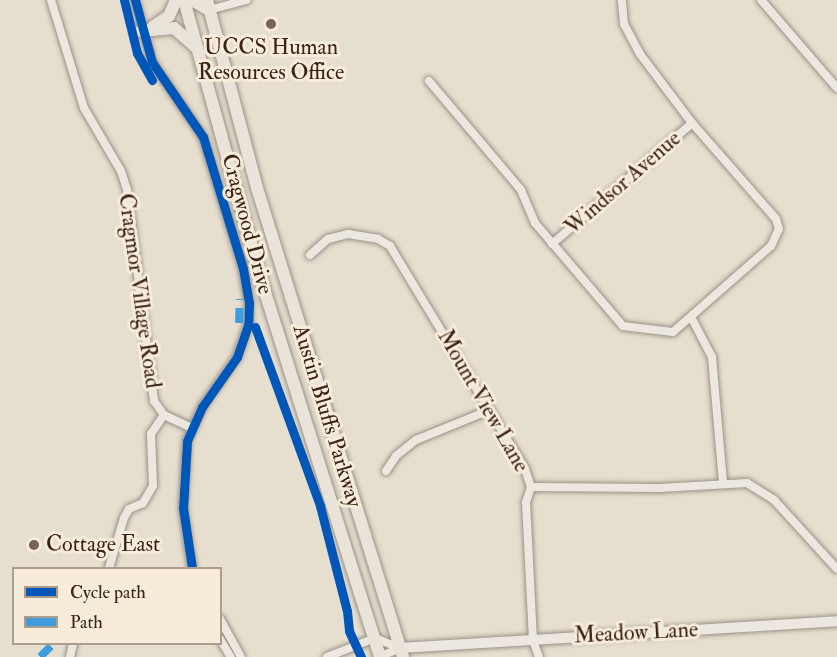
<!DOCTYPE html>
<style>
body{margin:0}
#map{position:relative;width:837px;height:657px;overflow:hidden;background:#e6dece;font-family:"IM FELL Double Pica",serif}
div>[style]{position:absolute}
.roads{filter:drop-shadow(0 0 2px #9a9288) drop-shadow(0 0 2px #9a9288)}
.street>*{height:8px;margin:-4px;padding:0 4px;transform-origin:4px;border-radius:4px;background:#ece7df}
.secondary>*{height:10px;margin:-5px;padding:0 5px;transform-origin:5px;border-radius:5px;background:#ece7df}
.primary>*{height:12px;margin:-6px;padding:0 6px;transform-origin:6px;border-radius:6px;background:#e9e3da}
.quiet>*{height:8px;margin-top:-4px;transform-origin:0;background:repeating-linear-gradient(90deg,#3f9cdf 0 15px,transparent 0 23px)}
.cycleway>*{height:9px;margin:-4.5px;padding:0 4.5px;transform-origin:4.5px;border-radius:4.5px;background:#0057b8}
.dots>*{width:16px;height:16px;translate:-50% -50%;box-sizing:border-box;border:3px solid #f6ecd9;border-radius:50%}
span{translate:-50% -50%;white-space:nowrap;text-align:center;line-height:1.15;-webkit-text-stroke:6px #f6ecd9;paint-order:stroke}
.poi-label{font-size:22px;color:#3b2317}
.left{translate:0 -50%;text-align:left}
.street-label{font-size:22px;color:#3b2317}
.legend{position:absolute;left:12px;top:567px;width:210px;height:78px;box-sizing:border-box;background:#f6ecd9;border:2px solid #ab9c8b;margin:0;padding:8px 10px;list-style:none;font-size:18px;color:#3b2317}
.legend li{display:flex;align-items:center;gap:12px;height:30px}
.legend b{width:30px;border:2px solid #ab9c8b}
</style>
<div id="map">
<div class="roads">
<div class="street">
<i style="left:51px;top:0;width:113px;rotate:73deg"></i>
<i style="left:84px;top:108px;width:73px;rotate:59.6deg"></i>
<i style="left:121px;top:171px;width:20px;rotate:72deg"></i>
<i style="left:127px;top:190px;width:213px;rotate:82.7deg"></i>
<i style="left:154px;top:401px;width:17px;rotate:54deg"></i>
<i style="left:164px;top:415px;width:31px;rotate:25deg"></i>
<i style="left:135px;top:0;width:64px;rotate:74.7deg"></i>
<i style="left:152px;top:62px;width:91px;rotate:55.8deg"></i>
<i style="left:203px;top:137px;width:138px;rotate:73.1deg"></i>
<i style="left:243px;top:269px;width:34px;rotate:80deg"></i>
<i style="left:249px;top:302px;width:23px;rotate:92deg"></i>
<i style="left:248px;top:325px;width:34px;rotate:109deg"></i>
<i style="left:237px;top:357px;width:61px;rotate:125deg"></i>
<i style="left:202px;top:407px;width:37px;rotate:114deg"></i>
<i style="left:187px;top:441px;width:67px;rotate:93.4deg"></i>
<i style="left:183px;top:508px;width:61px;rotate:81.5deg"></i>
<i style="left:761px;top:0;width:116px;rotate:49.2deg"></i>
<i style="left:209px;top:10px;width:39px;rotate:-15deg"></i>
<i style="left:429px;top:81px;width:143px;rotate:49.8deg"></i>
<i style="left:521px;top:190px;width:36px;rotate:67deg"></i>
<i style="left:535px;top:223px;width:135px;rotate:49.5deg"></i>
<i style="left:623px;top:326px;width:50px;rotate:6.8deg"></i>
<i style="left:673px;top:332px;width:130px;rotate:-41.3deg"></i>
<i style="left:771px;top:246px;width:19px;rotate:-65deg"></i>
<i style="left:779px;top:229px;width:10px;rotate:-107deg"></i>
<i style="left:776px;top:219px;width:128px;rotate:-131.2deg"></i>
<i style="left:692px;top:123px;width:86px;rotate:-127deg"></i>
<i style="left:640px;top:54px;width:34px;rotate:-118deg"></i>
<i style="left:624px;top:24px;width:24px;rotate:-95deg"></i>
<i style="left:552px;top:244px;width:185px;rotate:-40.8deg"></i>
<i style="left:310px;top:255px;width:24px;rotate:-42deg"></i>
<i style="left:328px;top:239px;width:21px;rotate:-14deg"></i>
<i style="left:348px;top:234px;width:30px;rotate:9deg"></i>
<i style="left:378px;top:239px;width:14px;rotate:30deg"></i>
<i style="left:390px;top:246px;width:261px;rotate:58.8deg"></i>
<i style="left:525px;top:469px;width:19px;rotate:72deg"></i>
<i style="left:531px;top:487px;width:16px;rotate:108deg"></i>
<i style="left:526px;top:502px;width:138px;rotate:87.1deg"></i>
<i style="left:533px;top:640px;width:18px;rotate:71deg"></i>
<i style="left:691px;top:317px;width:45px;rotate:62.3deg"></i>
<i style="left:712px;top:357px;width:125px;rotate:85deg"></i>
<i style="left:386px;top:471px;width:18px;rotate:-56deg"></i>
<i style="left:396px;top:456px;width:26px;rotate:-39deg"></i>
<i style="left:416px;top:440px;width:80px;rotate:-22.1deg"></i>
<i style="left:531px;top:487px;width:129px;rotate:0.4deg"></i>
<i style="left:660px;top:488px;width:87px;rotate:-3.3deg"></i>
<i style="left:747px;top:483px;width:32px;rotate:32deg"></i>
<i style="left:774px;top:500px;width:93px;rotate:47.6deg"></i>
<i style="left:109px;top:568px;width:52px;rotate:-73.3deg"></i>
<i style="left:124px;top:518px;width:10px;rotate:-61deg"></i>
<i style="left:129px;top:509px;width:15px;rotate:-23deg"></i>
<i style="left:143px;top:503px;width:20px;rotate:-60deg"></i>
<i style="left:153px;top:486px;width:52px;rotate:-92.2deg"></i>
<i style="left:151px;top:434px;width:23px;rotate:-56deg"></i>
<i style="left:220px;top:619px;width:43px;rotate:61.1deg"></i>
<i style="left:220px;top:639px;width:21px;rotate:59deg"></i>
<i style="left:70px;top:657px;width:13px;rotate:-77deg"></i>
<i style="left:327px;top:657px;width:52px;rotate:-21.6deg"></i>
<i style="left:375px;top:638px;width:27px;rotate:22deg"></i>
<i style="left:379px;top:657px;width:23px;rotate:-23deg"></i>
</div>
<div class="secondary">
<i style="left:400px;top:648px;width:438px;rotate:-3.5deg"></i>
</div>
<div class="primary">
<i style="left:184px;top:0;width:283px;rotate:74.6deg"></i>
<i style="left:259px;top:273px;width:403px;rotate:72.5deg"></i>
<i style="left:192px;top:0;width:20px;rotate:30deg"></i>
<i style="left:207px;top:0;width:195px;rotate:75.1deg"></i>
<i style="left:257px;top:188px;width:491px;rotate:72.7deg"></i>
<i style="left:153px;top:27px;width:19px;rotate:-35deg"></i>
<i style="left:169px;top:16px;width:17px;rotate:-66deg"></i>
<i style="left:141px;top:31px;width:33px;rotate:-5deg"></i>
<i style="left:174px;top:28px;width:28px;rotate:41deg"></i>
</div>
</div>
<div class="quiet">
<i style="left:239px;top:323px;width:24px;rotate:-88deg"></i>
<i style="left:40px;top:657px;width:18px;rotate:-45deg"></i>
</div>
<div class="cycleway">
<i style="left:124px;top:0;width:55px;rotate:76.2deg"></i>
<i style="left:137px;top:53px;width:31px;rotate:61deg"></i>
<i style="left:135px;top:0;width:64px;rotate:74.7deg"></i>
<i style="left:152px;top:62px;width:91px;rotate:55.8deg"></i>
<i style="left:203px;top:137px;width:138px;rotate:73.1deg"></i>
<i style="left:243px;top:269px;width:34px;rotate:80deg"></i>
<i style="left:249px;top:302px;width:23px;rotate:92deg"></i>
<i style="left:248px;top:325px;width:34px;rotate:109deg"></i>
<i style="left:237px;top:357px;width:61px;rotate:125deg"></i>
<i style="left:202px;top:407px;width:37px;rotate:114deg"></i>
<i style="left:187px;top:441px;width:67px;rotate:93.4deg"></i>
<i style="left:183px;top:508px;width:61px;rotate:81.5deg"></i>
<i style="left:255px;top:327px;width:190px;rotate:70deg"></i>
<i style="left:320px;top:506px;width:108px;rotate:75.6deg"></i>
<i style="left:347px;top:611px;width:20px;rotate:84deg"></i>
<i style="left:349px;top:631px;width:29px;rotate:65deg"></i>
</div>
<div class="dots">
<i style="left:271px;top:24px;background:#776457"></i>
<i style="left:34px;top:545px;background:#776457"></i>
</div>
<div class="poi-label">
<span style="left:271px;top:60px">UCCS Human<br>Resources Office</span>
<span class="left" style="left:46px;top:545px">Cottage East</span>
</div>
<div class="street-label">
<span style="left:623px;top:183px;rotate:-41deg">Windsor Avenue</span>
<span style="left:247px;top:224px;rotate:75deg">Cragwood Drive</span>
<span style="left:139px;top:291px;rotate:82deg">Cragmor Village Road</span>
<span style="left:483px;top:401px;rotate:60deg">Mount View Lane</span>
<span style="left:327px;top:416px;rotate:73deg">Austin Bluffs Parkway</span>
<span style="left:636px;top:633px;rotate:-3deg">Meadow Lane</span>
</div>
<ul class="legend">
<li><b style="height:8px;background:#0057b8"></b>Cycle path</li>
<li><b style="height:8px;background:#3f9cdf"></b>Path</li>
</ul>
</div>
